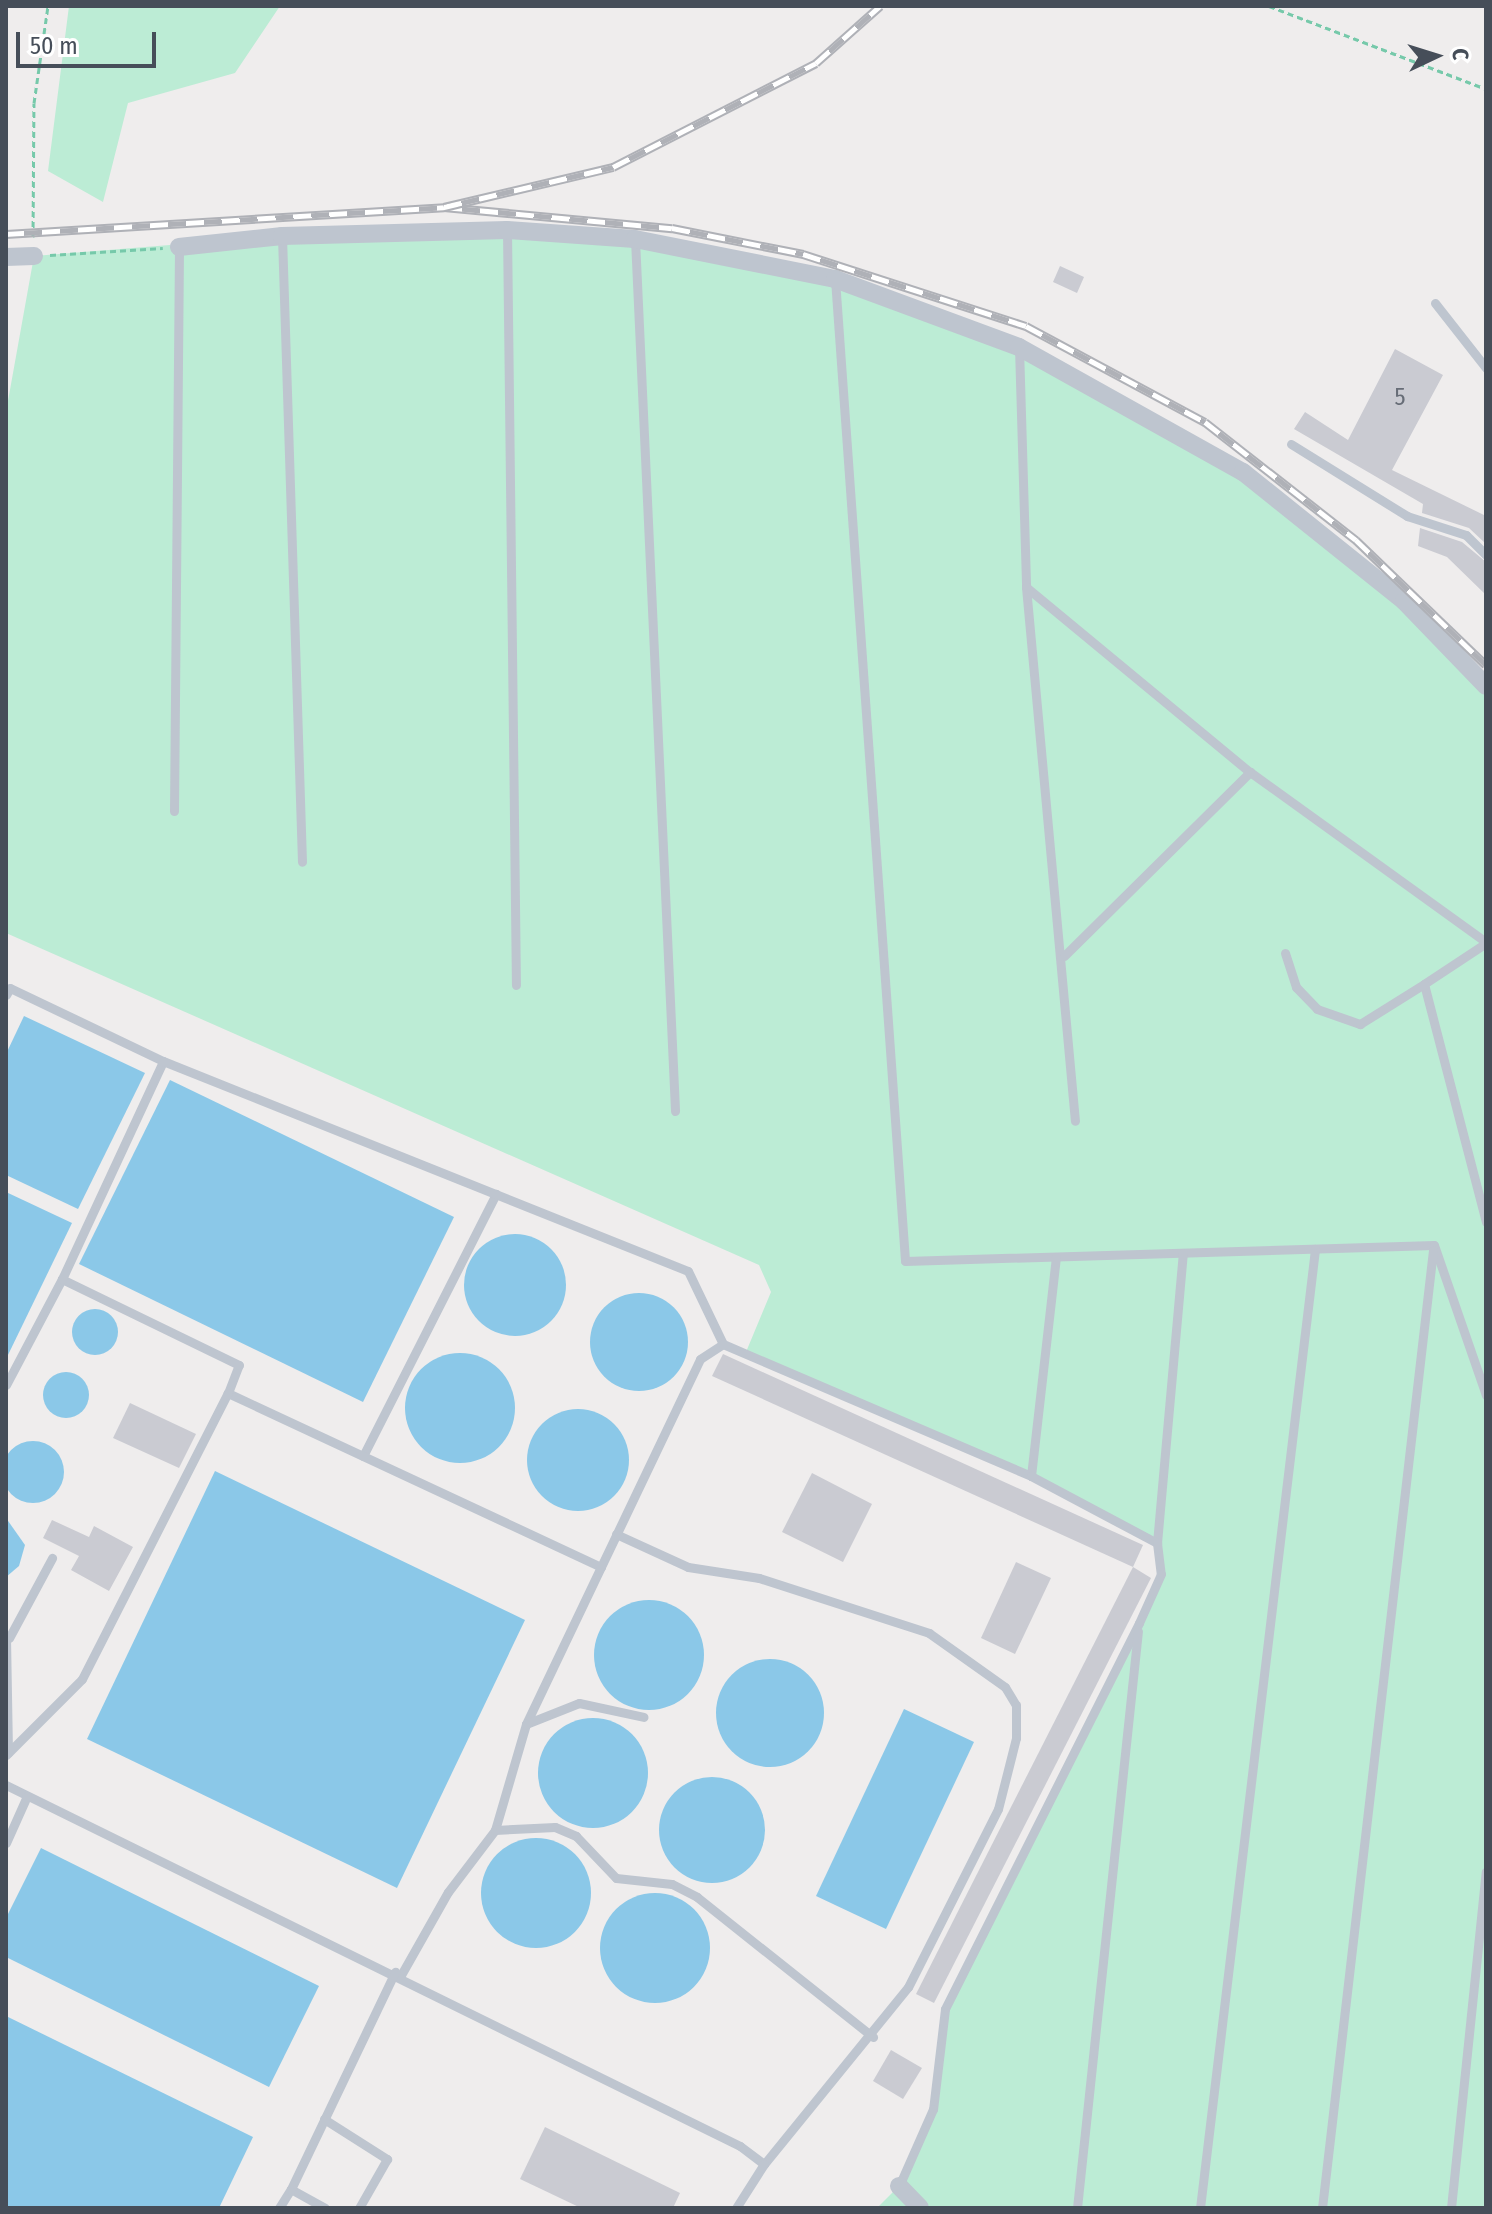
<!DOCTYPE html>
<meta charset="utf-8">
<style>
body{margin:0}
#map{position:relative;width:1492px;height:2214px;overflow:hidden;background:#efeded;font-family:"Fira Sans Condensed",sans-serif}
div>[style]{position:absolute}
.green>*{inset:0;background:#bcecd5}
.water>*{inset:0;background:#8bc8e8}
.round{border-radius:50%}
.building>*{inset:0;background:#cacbd2}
.path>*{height:3px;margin-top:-1.5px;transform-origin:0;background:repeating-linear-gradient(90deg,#76c9aa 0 6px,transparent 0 10px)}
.service>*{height:9px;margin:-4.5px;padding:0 4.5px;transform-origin:4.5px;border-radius:4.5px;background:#bec5cf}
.minor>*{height:18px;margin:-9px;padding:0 9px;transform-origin:9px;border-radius:9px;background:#bec5cf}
.rail>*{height:9px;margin-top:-4.5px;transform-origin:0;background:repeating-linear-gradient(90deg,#fff 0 18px,#afb1b7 0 36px);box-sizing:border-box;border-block:2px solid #afb1b7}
span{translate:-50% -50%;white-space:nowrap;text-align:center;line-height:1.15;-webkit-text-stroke:6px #fff;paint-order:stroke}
.number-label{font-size:24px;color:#676d77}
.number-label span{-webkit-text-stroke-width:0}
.frame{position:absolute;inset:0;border:8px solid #464e59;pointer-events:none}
.north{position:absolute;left:1396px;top:16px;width:80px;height:80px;-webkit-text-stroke:6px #fff;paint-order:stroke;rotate:86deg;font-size:22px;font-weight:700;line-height:32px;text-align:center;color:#464e59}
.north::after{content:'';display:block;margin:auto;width:28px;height:36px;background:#464e59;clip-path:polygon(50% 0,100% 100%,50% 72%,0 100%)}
.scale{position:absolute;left:16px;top:32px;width:140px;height:36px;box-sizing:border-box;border:4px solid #464e59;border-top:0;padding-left:10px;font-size:24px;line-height:28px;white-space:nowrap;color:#464e59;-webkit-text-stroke:6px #fff;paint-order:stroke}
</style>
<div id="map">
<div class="green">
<i style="clip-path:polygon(69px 6px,280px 6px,235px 73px,128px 103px,103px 202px,48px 171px)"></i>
<i style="clip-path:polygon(282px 236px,635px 239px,835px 279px,1019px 347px,1243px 472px,1404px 601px,1486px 686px,1486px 2208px,877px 2208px,899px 2186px,933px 2109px,945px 2009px,1161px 1574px,1157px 1543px,1031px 1476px,746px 1352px,771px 1292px,759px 1265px,6px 933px,6px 412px,34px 256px)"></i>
</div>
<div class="water">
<i style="clip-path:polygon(24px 1016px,145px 1073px,78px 1209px,6px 1175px,6px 1054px)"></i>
<i style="clip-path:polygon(170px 1080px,454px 1217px,363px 1402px,79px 1264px)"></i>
<i style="clip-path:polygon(6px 1192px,72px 1223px,7px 1357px,6px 1357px)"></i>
<i class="round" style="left:464px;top:1234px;width:102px;height:102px"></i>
<i class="round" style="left:590px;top:1293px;width:98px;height:98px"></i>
<i class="round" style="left:72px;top:1309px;width:46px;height:46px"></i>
<i class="round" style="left:405px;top:1353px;width:110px;height:110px"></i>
<i class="round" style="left:43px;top:1372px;width:46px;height:46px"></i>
<i class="round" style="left:527px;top:1409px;width:102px;height:102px"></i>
<i class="round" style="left:2px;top:1441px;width:62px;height:62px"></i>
<i style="clip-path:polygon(215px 1471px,525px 1620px,397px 1888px,87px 1739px)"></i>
<i style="clip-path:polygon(6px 1518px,25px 1545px,19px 1566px,6px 1577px)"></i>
<i class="round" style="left:594px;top:1600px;width:110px;height:110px"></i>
<i class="round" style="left:716px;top:1659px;width:108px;height:108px"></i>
<i style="clip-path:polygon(904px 1709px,974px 1742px,886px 1929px,816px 1896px)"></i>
<i class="round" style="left:538px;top:1718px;width:110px;height:110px"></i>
<i class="round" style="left:659px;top:1777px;width:106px;height:106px"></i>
<i class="round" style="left:481px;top:1838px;width:110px;height:110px"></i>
<i style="clip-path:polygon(41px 1848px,319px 1986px,269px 2087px,6px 1957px,6px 1918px)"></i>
<i class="round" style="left:600px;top:1893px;width:110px;height:110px"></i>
<i style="clip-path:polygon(6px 2016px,253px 2137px,219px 2208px,6px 2208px)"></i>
</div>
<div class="building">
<i style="clip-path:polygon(1060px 266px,1084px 277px,1077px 293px,1053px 282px)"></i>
<i style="clip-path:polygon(1395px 349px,1443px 375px,1392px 470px,1486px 516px,1486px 544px,1469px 528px,1422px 513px,1423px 504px,1294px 429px,1305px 412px,1348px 440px)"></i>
<i style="clip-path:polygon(1420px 528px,1462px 542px,1486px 562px,1486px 595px,1447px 557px,1418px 546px)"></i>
<i style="clip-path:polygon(723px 1354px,1143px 1545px,1133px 1567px,712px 1376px)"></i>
<i style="clip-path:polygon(130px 1403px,196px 1434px,179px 1468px,113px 1438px)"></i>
<i style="clip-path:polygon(812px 1473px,872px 1504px,843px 1562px,782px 1532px)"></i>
<i style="clip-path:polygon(52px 1520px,89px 1537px,94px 1526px,133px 1547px,109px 1591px,71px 1570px,79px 1556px,43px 1538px)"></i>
<i style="clip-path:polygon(1016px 1562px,1051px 1578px,1015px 1654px,981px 1638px)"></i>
<i style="clip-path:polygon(1133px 1567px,1151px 1578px,934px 2003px,916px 1994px)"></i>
<i style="clip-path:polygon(891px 2050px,922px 2068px,903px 2099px,873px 2081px)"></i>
<i style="clip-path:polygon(545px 2127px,680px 2193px,673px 2208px,581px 2208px,520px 2179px)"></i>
</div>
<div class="path">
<i style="left:1269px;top:6px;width:232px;rotate:20.9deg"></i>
<i style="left:33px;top:237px;width:134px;rotate:-89.6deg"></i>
<i style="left:34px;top:103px;width:98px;rotate:-81.8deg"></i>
<i style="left:50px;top:255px;width:113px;rotate:-3.5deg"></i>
</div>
<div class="service">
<i style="left:507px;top:230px;width:755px;rotate:89.32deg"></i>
<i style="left:282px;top:236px;width:626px;rotate:88.17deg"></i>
<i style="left:635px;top:239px;width:873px;rotate:87.37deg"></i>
<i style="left:835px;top:279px;width:984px;rotate:85.92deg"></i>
<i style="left:905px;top:1261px;width:529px;rotate:-1.73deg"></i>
<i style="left:1434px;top:1245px;width:159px;rotate:70.9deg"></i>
<i style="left:1435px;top:303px;width:83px;rotate:51.9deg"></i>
<i style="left:1019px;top:347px;width:240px;rotate:88.3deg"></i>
<i style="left:1026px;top:587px;width:536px;rotate:84.76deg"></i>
<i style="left:1291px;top:444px;width:137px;rotate:31.8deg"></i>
<i style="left:1407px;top:516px;width:62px;rotate:17.9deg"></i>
<i style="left:1466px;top:535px;width:28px;rotate:45deg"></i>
<i style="left:1026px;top:587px;width:291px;rotate:39.6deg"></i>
<i style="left:1250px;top:772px;width:291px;rotate:35.8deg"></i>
<i style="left:174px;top:811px;width:564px;rotate:-89.49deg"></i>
<i style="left:1486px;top:943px;width:74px;rotate:146.5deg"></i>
<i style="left:1424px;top:984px;width:246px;rotate:75.4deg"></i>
<i style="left:1285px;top:953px;width:36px;rotate:72deg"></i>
<i style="left:1296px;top:987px;width:30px;rotate:46deg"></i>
<i style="left:1317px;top:1009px;width:46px;rotate:19.2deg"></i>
<i style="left:1360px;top:1024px;width:75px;rotate:-32deg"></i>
<i style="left:1064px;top:956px;width:262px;rotate:-44.7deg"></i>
<i style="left:6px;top:995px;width:8px;rotate:-60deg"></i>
<i style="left:10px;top:988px;width:170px;rotate:25.5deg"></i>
<i style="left:6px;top:1385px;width:120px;rotate:-62.2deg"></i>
<i style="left:363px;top:1456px;width:294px;rotate:-63.1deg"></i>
<i style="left:1031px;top:1476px;width:220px;rotate:-83.5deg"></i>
<i style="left:616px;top:1534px;width:79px;rotate:24.6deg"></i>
<i style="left:688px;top:1567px;width:72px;rotate:8.8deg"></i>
<i style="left:759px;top:1578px;width:179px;rotate:17.9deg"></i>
<i style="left:929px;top:1633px;width:93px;rotate:35.4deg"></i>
<i style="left:1005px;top:1687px;width:21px;rotate:59deg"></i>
<i style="left:1016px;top:1705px;width:33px;rotate:90deg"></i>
<i style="left:1016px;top:1738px;width:73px;rotate:104.2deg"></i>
<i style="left:998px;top:1809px;width:199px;rotate:116.8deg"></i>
<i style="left:908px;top:1987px;width:228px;rotate:129.1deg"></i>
<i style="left:1157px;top:1543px;width:291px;rotate:-84.9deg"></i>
<i style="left:601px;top:1567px;width:412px;rotate:-155deg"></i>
<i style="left:228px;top:1393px;width:30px;rotate:-69deg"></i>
<i style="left:239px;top:1365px;width:197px;rotate:-154.1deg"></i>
<i style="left:62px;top:1279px;width:240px;rotate:-65.1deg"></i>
<i style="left:163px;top:1061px;width:565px;rotate:21.8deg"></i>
<i style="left:688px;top:1271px;width:81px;rotate:64.4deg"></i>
<i style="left:6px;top:1637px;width:116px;rotate:89deg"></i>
<i style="left:9px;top:1638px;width:91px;rotate:-61.7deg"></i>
<i style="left:526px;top:1724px;width:404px;rotate:-64.5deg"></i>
<i style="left:700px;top:1359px;width:27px;rotate:-33deg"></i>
<i style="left:723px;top:1344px;width:335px;rotate:23.2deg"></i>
<i style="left:1031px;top:1476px;width:143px;rotate:28deg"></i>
<i style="left:1157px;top:1543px;width:31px;rotate:83deg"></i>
<i style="left:1161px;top:1574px;width:54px;rotate:114.2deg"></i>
<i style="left:1139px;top:1623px;width:432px;rotate:116.7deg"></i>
<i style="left:945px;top:2009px;width:101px;rotate:96.8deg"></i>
<i style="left:933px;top:2109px;width:84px;rotate:113.8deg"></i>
<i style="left:6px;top:1755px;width:107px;rotate:-45deg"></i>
<i style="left:82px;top:1679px;width:321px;rotate:-63deg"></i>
<i style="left:6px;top:1785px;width:818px;rotate:26.19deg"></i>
<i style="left:740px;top:2146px;width:30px;rotate:37deg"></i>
<i style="left:764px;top:2164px;width:52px;rotate:122.5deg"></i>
<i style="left:495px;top:1830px;width:110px;rotate:-73.7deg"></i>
<i style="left:526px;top:1724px;width:57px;rotate:-21.6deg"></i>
<i style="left:579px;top:1703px;width:66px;rotate:12.2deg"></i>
<i style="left:6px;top:1843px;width:51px;rotate:-65.9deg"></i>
<i style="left:401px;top:1975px;width:95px;rotate:-60.5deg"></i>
<i style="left:448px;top:1892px;width:78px;rotate:-52.8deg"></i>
<i style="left:495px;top:1830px;width:60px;rotate:-2.9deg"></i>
<i style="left:555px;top:1827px;width:23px;rotate:23deg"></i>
<i style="left:576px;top:1836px;width:58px;rotate:46.4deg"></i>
<i style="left:616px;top:1878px;width:56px;rotate:6.1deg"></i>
<i style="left:672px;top:1884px;width:28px;rotate:27deg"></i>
<i style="left:697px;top:1897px;width:225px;rotate:38.5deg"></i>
<i style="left:324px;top:2119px;width:75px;rotate:32.4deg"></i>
<i style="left:387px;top:2159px;width:56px;rotate:119.7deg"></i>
<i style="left:279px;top:2208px;width:22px;rotate:-58deg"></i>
<i style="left:325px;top:2208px;width:39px;rotate:-151deg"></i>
<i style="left:291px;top:2189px;width:241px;rotate:-64.4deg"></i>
<i style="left:1077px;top:2208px;width:580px;rotate:-83.97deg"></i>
<i style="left:1200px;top:2208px;width:966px;rotate:-83.16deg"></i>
<i style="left:1322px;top:2208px;width:964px;rotate:-83.39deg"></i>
<i style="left:1451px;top:2208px;width:338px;rotate:-84.1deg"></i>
</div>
<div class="minor">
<i style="left:179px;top:247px;width:104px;rotate:-6.1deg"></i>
<i style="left:282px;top:236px;width:225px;rotate:-1.5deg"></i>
<i style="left:507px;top:230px;width:128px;rotate:4deg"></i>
<i style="left:635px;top:239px;width:204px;rotate:11.3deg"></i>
<i style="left:835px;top:279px;width:196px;rotate:20.3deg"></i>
<i style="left:1019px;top:347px;width:257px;rotate:29.2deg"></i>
<i style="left:1243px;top:472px;width:206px;rotate:38.7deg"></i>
<i style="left:1404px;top:601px;width:118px;rotate:46deg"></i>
<i style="left:6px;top:257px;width:28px;rotate:-2deg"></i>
<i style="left:899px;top:2186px;width:30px;rotate:46deg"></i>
</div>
<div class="rail">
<i style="left:444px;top:207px;width:229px;rotate:5.3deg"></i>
<i style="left:672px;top:228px;width:134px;rotate:11.2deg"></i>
<i style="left:803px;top:254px;width:234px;rotate:17.9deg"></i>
<i style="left:1026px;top:326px;width:203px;rotate:28.2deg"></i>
<i style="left:1205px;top:422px;width:192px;rotate:38deg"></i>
<i style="left:1356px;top:540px;width:180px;rotate:43.9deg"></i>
<i style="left:6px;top:234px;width:439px;rotate:-3.5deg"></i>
<i style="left:444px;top:207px;width:174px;rotate:-13.3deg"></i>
<i style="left:613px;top:167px;width:228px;rotate:-27.1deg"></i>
<i style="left:816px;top:63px;width:86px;rotate:-41.7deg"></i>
</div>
<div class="number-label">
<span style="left:1400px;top:398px">5</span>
</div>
<div class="frame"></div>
<div class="north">С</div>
<div class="scale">50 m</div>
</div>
